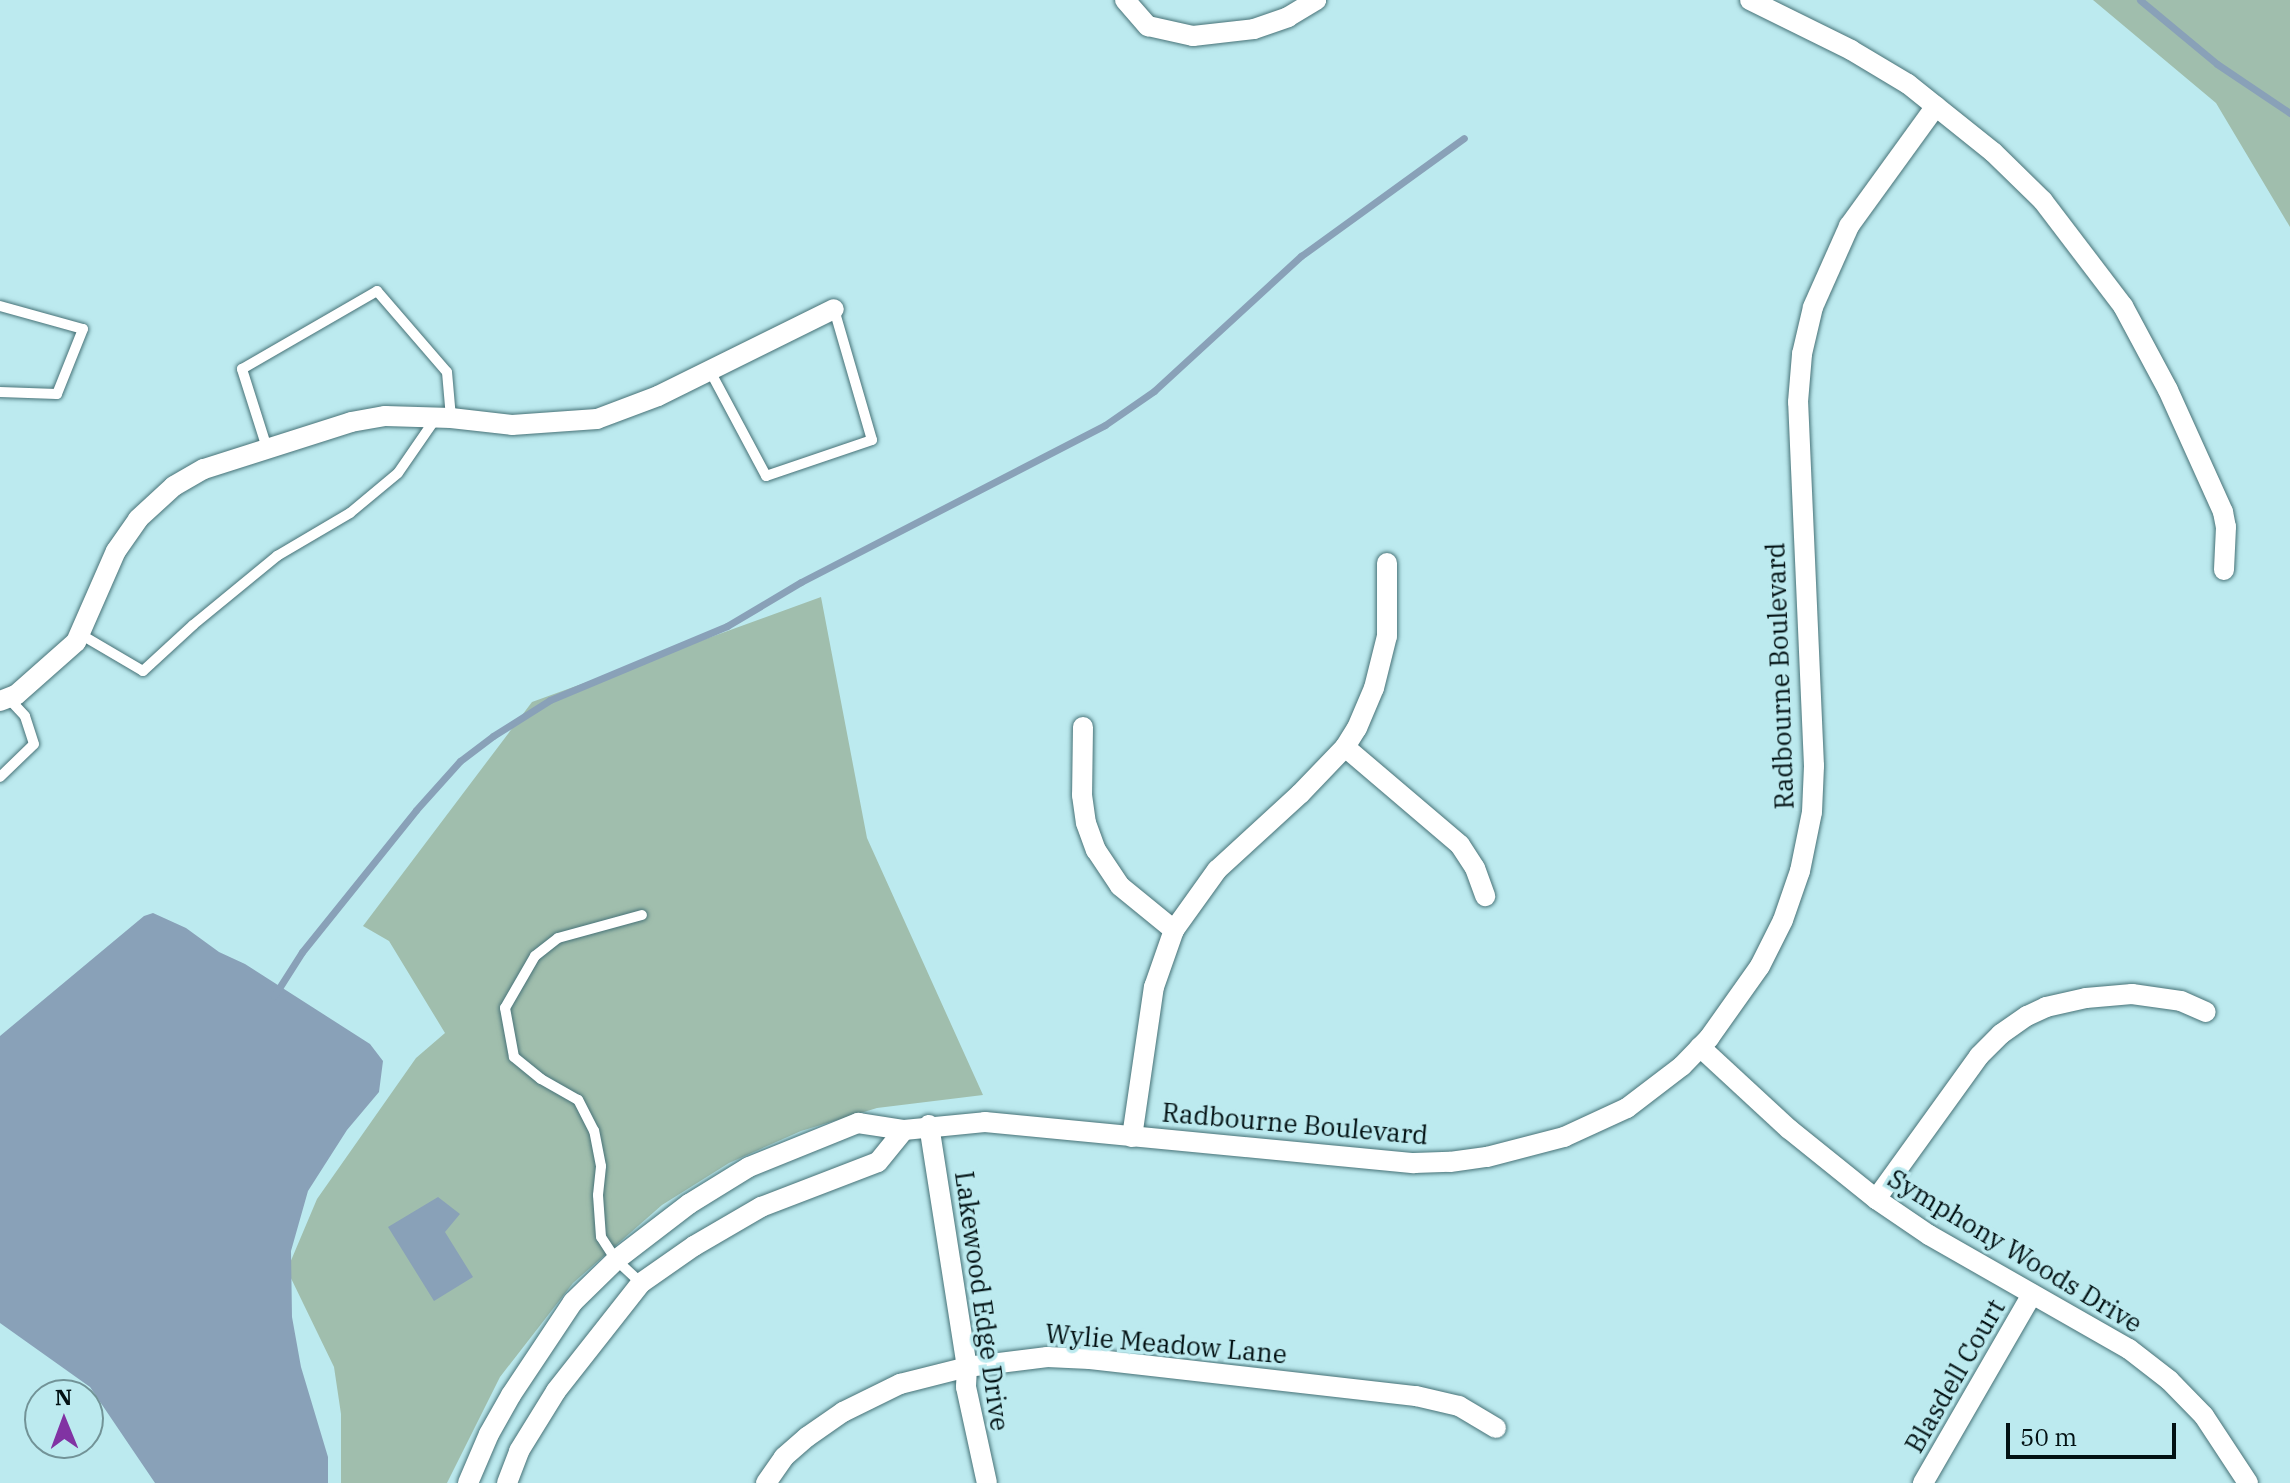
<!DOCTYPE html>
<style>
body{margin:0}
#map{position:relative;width:2290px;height:1483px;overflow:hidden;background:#bceaef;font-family:"IBM Plex Serif",serif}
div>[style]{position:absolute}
.green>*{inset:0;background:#a0bead}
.water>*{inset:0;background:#89a1b8}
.stream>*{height:7px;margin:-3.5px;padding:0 3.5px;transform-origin:3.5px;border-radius:3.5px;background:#89a1b8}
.roads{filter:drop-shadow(0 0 2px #477277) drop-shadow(0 0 2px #477277)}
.lane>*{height:10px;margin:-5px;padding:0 5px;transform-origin:5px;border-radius:5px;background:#fff}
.street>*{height:20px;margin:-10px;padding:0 10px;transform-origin:10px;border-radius:10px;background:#fff}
span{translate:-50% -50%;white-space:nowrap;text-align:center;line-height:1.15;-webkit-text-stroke:7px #bceaef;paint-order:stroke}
.street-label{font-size:26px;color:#021113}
.north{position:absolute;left:24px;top:1379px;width:80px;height:80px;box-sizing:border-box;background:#bceaef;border:2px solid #729397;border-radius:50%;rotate:359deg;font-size:22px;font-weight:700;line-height:32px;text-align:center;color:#021113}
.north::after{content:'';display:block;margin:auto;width:28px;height:36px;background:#8133a3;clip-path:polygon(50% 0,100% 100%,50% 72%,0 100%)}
.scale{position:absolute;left:2006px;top:1423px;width:170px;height:36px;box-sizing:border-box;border:4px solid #021113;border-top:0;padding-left:10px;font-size:24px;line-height:28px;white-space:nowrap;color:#021113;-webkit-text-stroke:6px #bceaef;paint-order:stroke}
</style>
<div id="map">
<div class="green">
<i style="clip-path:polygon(2093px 0,2290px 0,2290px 227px,2216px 103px)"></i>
<i style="clip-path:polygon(821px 597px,867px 838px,983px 1095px,877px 1108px,801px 1131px,729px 1163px,662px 1205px,573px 1283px,500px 1377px,447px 1483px,341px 1483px,341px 1414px,334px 1367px,287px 1270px,317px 1199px,416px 1058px,445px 1033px,389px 941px,363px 926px,532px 702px)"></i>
</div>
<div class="water">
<i style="clip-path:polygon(153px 913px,186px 928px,219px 952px,245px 964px,370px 1044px,383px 1061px,379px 1092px,347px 1130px,308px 1191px,291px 1251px,292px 1317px,301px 1367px,328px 1457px,328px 1483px,155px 1483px,90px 1387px,0 1323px,0 1036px,144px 916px)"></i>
<i style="clip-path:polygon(438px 1197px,460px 1214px,445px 1232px,473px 1277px,434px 1301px,388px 1227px)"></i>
</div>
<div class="stream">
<i style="left:2140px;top:0;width:100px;rotate:39.7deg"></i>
<i style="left:2217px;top:64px;width:88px;rotate:33.9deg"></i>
<i style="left:274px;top:996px;width:52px;rotate:-57.5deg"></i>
<i style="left:302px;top:952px;width:182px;rotate:-51.2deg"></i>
<i style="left:416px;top:810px;width:66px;rotate:-48.1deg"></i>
<i style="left:460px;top:761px;width:41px;rotate:-37.1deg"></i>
<i style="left:493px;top:736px;width:67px;rotate:-32.3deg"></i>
<i style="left:550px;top:700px;width:192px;rotate:-22.7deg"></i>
<i style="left:727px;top:626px;width:86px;rotate:-30.7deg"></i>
<i style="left:801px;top:582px;width:342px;rotate:-27.3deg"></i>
<i style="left:1105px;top:425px;width:60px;rotate:-34.8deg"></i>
<i style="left:1154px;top:391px;width:200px;rotate:-42.6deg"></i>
<i style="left:1301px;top:256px;width:201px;rotate:-35.9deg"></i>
</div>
<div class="roads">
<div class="lane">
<i style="left:0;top:306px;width:86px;rotate:15.5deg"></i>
<i style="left:83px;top:329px;width:70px;rotate:111.8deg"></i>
<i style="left:57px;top:394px;width:57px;rotate:-178deg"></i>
<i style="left:710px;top:371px;width:119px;rotate:61.9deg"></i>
<i style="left:766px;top:476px;width:112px;rotate:-18.8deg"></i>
<i style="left:872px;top:440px;width:136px;rotate:-106.2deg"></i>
<i style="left:267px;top:448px;width:83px;rotate:-107.6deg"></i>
<i style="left:242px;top:369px;width:156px;rotate:-30deg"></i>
<i style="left:377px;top:291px;width:107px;rotate:49.2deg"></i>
<i style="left:447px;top:372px;width:46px;rotate:85deg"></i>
<i style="left:80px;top:634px;width:73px;rotate:30.4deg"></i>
<i style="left:143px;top:671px;width:68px;rotate:-42.6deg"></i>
<i style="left:193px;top:625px;width:109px;rotate:-39.4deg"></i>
<i style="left:277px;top:556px;width:85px;rotate:-30.5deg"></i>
<i style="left:350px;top:513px;width:62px;rotate:-39.8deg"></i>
<i style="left:398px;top:473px;width:67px;rotate:-55.4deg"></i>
<i style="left:0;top:777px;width:47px;rotate:-44.1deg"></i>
<i style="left:34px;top:744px;width:29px;rotate:-108deg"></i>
<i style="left:25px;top:716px;width:25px;rotate:-133deg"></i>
<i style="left:641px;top:1283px;width:34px;rotate:-137deg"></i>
<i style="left:616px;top:1260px;width:27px;rotate:-123deg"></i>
<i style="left:601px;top:1237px;width:42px;rotate:-94.1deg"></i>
<i style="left:598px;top:1195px;width:29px;rotate:-84deg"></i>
<i style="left:601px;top:1166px;width:36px;rotate:-101deg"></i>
<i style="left:594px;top:1131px;width:35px;rotate:-117deg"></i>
<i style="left:578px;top:1100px;width:43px;rotate:-150.4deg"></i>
<i style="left:541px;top:1079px;width:35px;rotate:-141deg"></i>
<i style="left:514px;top:1057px;width:50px;rotate:-100.4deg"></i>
<i style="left:505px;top:1008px;width:60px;rotate:-60deg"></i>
<i style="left:535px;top:956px;width:29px;rotate:-38deg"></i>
<i style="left:558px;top:938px;width:87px;rotate:-15.3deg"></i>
</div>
<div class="street">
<i style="left:1125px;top:0;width:35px;rotate:49deg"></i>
<i style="left:1148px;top:26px;width:46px;rotate:12.5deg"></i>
<i style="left:1193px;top:36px;width:61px;rotate:-6.5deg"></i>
<i style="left:1254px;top:29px;width:36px;rotate:-19deg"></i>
<i style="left:1288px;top:17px;width:33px;rotate:-31deg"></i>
<i style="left:1750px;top:0;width:113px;rotate:26.3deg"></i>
<i style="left:1851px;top:50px;width:66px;rotate:30.8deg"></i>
<i style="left:1908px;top:84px;width:109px;rotate:38.7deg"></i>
<i style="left:1993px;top:152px;width:70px;rotate:44.4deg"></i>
<i style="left:2043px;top:201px;width:132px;rotate:52.7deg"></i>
<i style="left:2123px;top:306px;width:95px;rotate:61.8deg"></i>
<i style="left:2168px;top:390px;width:134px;rotate:65.7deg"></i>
<i style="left:2223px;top:512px;width:15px;rotate:79deg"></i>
<i style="left:2226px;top:527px;width:43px;rotate:92.7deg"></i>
<i style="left:0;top:701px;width:17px;rotate:-21deg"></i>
<i style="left:16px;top:695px;width:80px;rotate:-41.5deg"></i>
<i style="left:76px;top:642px;width:99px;rotate:-66.3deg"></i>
<i style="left:116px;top:551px;width:39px;rotate:-55deg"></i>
<i style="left:138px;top:519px;width:49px;rotate:-42.5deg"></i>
<i style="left:174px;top:486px;width:34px;rotate:-30deg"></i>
<i style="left:204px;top:469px;width:154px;rotate:-17.7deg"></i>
<i style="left:351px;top:422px;width:35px;rotate:-10deg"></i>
<i style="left:385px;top:416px;width:66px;rotate:1.7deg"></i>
<i style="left:451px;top:418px;width:61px;rotate:6.5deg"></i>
<i style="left:512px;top:425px;width:85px;rotate:-4deg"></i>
<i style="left:597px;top:419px;width:65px;rotate:-20.7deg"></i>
<i style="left:658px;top:396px;width:196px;rotate:-26.3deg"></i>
<i style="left:1083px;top:727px;width:68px;rotate:90.8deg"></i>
<i style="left:1082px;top:795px;width:28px;rotate:82deg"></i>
<i style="left:1086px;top:823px;width:29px;rotate:70deg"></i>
<i style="left:1096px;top:850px;width:43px;rotate:56.3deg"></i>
<i style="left:1120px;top:886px;width:70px;rotate:39.2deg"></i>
<i style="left:1345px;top:747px;width:151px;rotate:40.4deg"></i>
<i style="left:1460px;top:845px;width:27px;rotate:57deg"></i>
<i style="left:1475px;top:868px;width:30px;rotate:70deg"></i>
<i style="left:1700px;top:1047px;width:121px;rotate:42.7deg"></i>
<i style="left:1789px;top:1129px;width:112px;rotate:38.8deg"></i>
<i style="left:1876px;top:1199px;width:64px;rotate:34.2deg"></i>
<i style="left:1929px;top:1235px;width:230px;rotate:29.7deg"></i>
<i style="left:2129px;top:1349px;width:51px;rotate:37.8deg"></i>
<i style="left:2169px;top:1380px;width:50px;rotate:45.8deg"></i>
<i style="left:2204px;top:1416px;width:80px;rotate:56.7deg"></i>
<i style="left:929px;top:1125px;width:245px;rotate:81.1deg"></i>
<i style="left:967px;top:1367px;width:20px;rotate:93deg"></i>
<i style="left:966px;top:1387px;width:98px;rotate:77.7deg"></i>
<i style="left:1132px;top:1137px;width:152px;rotate:-81.7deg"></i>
<i style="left:1154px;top:987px;width:60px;rotate:-70.7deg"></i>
<i style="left:1174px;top:930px;width:74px;rotate:-54.4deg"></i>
<i style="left:1217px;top:870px;width:113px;rotate:-42.5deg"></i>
<i style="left:1300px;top:794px;width:65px;rotate:-46.2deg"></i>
<i style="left:1345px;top:747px;width:22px;rotate:-58deg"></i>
<i style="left:1357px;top:728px;width:43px;rotate:-67deg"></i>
<i style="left:1374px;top:688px;width:54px;rotate:-76deg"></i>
<i style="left:1387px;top:636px;width:73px;rotate:-90deg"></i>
<i style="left:1876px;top:1199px;width:176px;rotate:-54.2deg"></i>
<i style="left:1979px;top:1056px;width:31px;rotate:-45deg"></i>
<i style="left:2001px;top:1034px;width:32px;rotate:-35deg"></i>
<i style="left:2027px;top:1016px;width:21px;rotate:-25deg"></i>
<i style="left:2046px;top:1007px;width:41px;rotate:-12.7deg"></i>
<i style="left:2086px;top:998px;width:46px;rotate:-5deg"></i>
<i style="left:2132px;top:994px;width:49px;rotate:8.1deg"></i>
<i style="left:2181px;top:1001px;width:27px;rotate:24deg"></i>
<i style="left:468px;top:1483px;width:53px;rotate:-66.8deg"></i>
<i style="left:489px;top:1434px;width:45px;rotate:-60.6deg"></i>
<i style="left:511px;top:1395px;width:112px;rotate:-56.3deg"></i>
<i style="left:573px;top:1302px;width:60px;rotate:-44.3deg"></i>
<i style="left:616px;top:1260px;width:92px;rotate:-37.5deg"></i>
<i style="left:689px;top:1204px;width:70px;rotate:-31.7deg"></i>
<i style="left:749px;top:1167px;width:118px;rotate:-22deg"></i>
<i style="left:858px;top:1123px;width:47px;rotate:8.7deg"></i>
<i style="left:904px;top:1130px;width:81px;rotate:-5.6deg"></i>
<i style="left:985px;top:1122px;width:431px;rotate:5.5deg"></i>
<i style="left:1414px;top:1163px;width:36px;rotate:-2deg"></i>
<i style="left:1450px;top:1162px;width:37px;rotate:-8deg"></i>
<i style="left:1487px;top:1157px;width:80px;rotate:-14.6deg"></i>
<i style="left:1564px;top:1137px;width:69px;rotate:-24.7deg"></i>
<i style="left:1627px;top:1108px;width:69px;rotate:-37.4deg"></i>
<i style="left:1682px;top:1066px;width:39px;rotate:-46deg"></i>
<i style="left:1709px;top:1038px;width:88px;rotate:-54.7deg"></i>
<i style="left:1760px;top:966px;width:51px;rotate:-63.4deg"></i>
<i style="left:1783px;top:920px;width:52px;rotate:-70.9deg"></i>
<i style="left:1800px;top:871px;width:60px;rotate:-78.5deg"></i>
<i style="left:1812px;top:812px;width:46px;rotate:-87.5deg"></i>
<i style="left:1814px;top:766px;width:364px;rotate:-92.5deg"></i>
<i style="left:1798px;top:402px;width:48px;rotate:-85.2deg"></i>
<i style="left:1802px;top:354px;width:48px;rotate:-76.8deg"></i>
<i style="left:1813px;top:307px;width:89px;rotate:-66deg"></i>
<i style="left:1849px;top:226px;width:148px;rotate:-54.1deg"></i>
<i style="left:507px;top:1483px;width:34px;rotate:-69deg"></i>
<i style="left:519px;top:1451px;width:70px;rotate:-58.3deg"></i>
<i style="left:556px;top:1391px;width:137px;rotate:-51.8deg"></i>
<i style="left:641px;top:1283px;width:65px;rotate:-34.9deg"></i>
<i style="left:694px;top:1246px;width:78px;rotate:-30.2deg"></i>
<i style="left:761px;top:1207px;width:125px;rotate:-21deg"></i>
<i style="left:878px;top:1162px;width:41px;rotate:-50.9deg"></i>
<i style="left:766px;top:1483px;width:32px;rotate:-55deg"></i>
<i style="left:784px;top:1457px;width:30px;rotate:-41deg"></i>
<i style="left:807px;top:1437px;width:44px;rotate:-34.8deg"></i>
<i style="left:843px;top:1412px;width:64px;rotate:-26.2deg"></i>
<i style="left:900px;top:1384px;width:69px;rotate:-14.2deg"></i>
<i style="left:967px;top:1367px;width:81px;rotate:-7.1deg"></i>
<i style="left:1047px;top:1357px;width:43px;rotate:2.7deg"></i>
<i style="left:1090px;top:1359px;width:328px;rotate:6.5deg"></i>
<i style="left:1416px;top:1396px;width:44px;rotate:13.1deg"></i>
<i style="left:1459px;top:1406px;width:43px;rotate:30.7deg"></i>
<i style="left:1923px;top:1483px;width:218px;rotate:-60deg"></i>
</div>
</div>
<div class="street-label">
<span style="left:1780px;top:676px;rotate:-92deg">Radbourne Boulevard</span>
<span style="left:1295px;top:1124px;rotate:5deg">Radbourne Boulevard</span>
<span style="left:2015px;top:1251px;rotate:31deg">Symphony Woods Drive</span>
<span style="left:982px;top:1301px;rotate:82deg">Lakewood Edge Drive</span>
<span style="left:1166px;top:1344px;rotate:5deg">Wylie Meadow Lane</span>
<span style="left:1955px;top:1376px;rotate:-60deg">Blasdell Court</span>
</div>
<div class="north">N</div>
<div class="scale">50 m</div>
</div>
